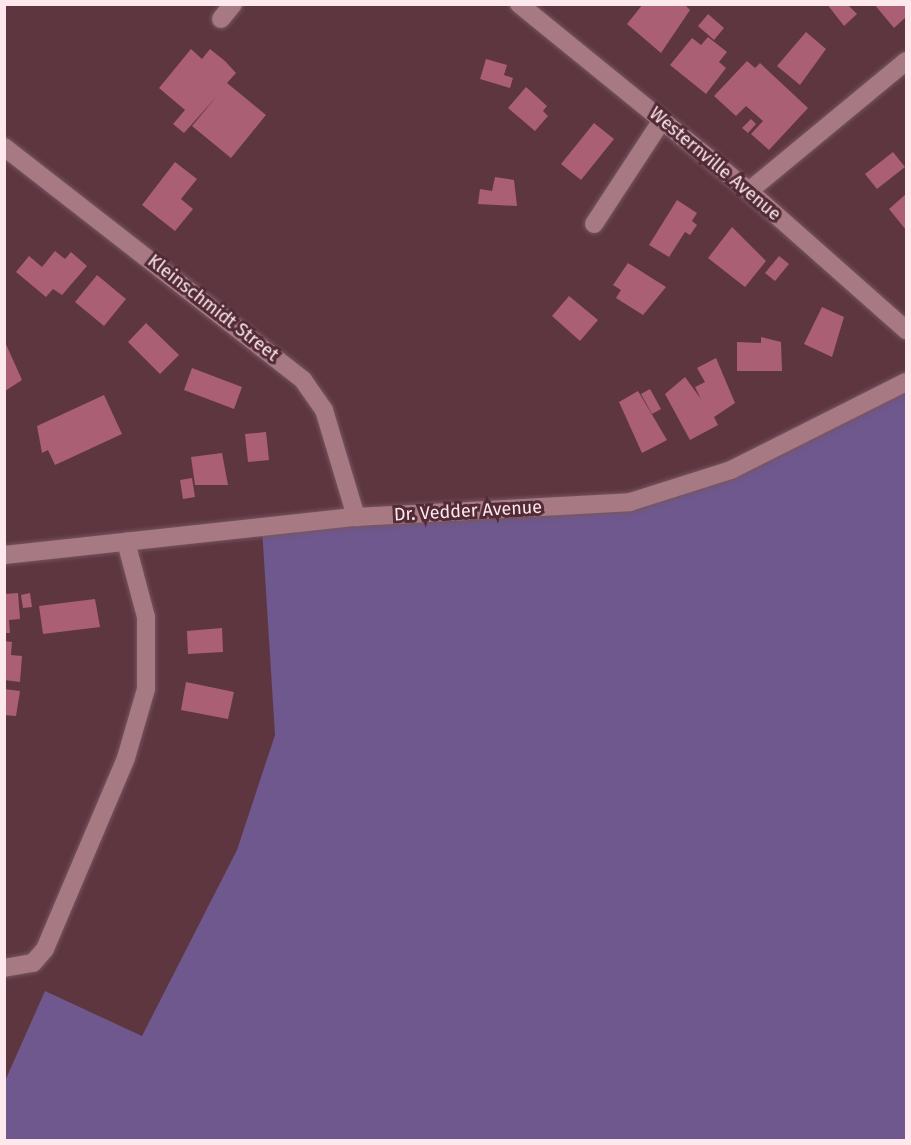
<!DOCTYPE html>
<style>
body{margin:0}
#map{position:relative;width:911px;height:1145px;overflow:hidden;background:#5d3640;font-family:"Fira Sans",sans-serif}
div>[style]{position:absolute}
.green>*{inset:0;background:#6f588e}
.building>*{inset:0;background:#ab5f74}
.roads{filter:drop-shadow(0 0 2px #76555e) drop-shadow(0 0 2px #76555e)}
.minor>*{height:18px;margin:-9px;padding:0 9px;transform-origin:9px;border-radius:9px;background:#a67983}
span{translate:-50% -50%;white-space:nowrap;text-align:center;line-height:1.15;-webkit-text-stroke:6px #522b36;paint-order:stroke}
.street-label{font-size:18px;color:#fde8ed}
.frame{position:absolute;inset:0;border:6px solid #fde8ed;pointer-events:none}
</style>
<div id="map">
<div class="green">
<i style="clip-path:polygon(906px 382px,906px 1140px,5px 1140px,5px 1081px,45px 991px,142px 1036px,237px 850px,275px 735px,262px 528px,671px 493px)"></i>
</div>
<div class="building">
<i style="clip-path:polygon(643px 4px,684px 4px,690px 10px,661px 53px,627px 24px)"></i>
<i style="clip-path:polygon(827px 4px,847px 4px,857px 14px,844px 26px)"></i>
<i style="clip-path:polygon(874px 4px,906px 4px,906px 17px,894px 28px)"></i>
<i style="clip-path:polygon(708px 14px,724px 28px,714px 40px,698px 26px)"></i>
<i style="clip-path:polygon(806px 32px,826px 49px,800px 85px,777px 66px)"></i>
<i style="clip-path:polygon(708px 37px,727px 52px,719px 62px,726px 68px,706px 94px,670px 65px,692px 38px,701px 45px)"></i>
<i style="clip-path:polygon(191px 49px,202px 59px,210px 49px,225px 61px,236px 73px,227px 83px,266px 115px,231px 158px,192px 126px,217px 96px,184px 133px,173px 124px,185px 110px,159px 88px)"></i>
<i style="clip-path:polygon(486px 59px,507px 65px,504px 75px,513px 78px,510px 88px,480px 79px)"></i>
<i style="clip-path:polygon(747px 61px,755px 68px,760px 63px,808px 108px,769px 150px,751px 134px,763px 121px,746px 106px,736px 116px,714px 96px)"></i>
<i style="clip-path:polygon(526px 87px,547px 106px,543px 111px,548px 116px,535px 131px,508px 108px)"></i>
<i style="clip-path:polygon(751px 119px,756px 124px,748px 133px,742px 128px)"></i>
<i style="clip-path:polygon(594px 123px,614px 139px,581px 180px,561px 164px)"></i>
<i style="clip-path:polygon(893px 152px,905px 167px,877px 189px,865px 174px)"></i>
<i style="clip-path:polygon(175px 162px,197px 179px,181px 199px,193px 209px,175px 231px,142px 205px)"></i>
<i style="clip-path:polygon(495px 177px,514px 180px,517px 206px,478px 204px,480px 189px,492px 191px)"></i>
<i style="clip-path:polygon(906px 194px,906px 230px,889px 209px)"></i>
<i style="clip-path:polygon(677px 200px,697px 213px,692px 221px,697px 225px,690px 235px,685px 232px,669px 257px,649px 245px)"></i>
<i style="clip-path:polygon(732px 227px,766px 261px,745px 287px,708px 258px)"></i>
<i style="clip-path:polygon(55px 251px,65px 259px,71px 252px,87px 266px,62px 295px,53px 289px,46px 297px,16px 272px,29px 256px,42px 267px)"></i>
<i style="clip-path:polygon(779px 256px,789px 264px,775px 281px,765px 273px)"></i>
<i style="clip-path:polygon(628px 263px,666px 287px,643px 315px,616px 298px,621px 290px,613px 285px)"></i>
<i style="clip-path:polygon(97px 275px,126px 299px,104px 326px,75px 302px)"></i>
<i style="clip-path:polygon(569px 296px,598px 320px,580px 341px,552px 316px)"></i>
<i style="clip-path:polygon(822px 307px,844px 317px,832px 357px,804px 344px)"></i>
<i style="clip-path:polygon(146px 323px,179px 355px,160px 374px,128px 342px)"></i>
<i style="clip-path:polygon(761px 337px,781px 342px,782px 371px,737px 371px,737px 342px,761px 343px)"></i>
<i style="clip-path:polygon(5px 342px,22px 380px,5px 391px)"></i>
<i style="clip-path:polygon(716px 358px,735px 403px,714px 417px,718px 425px,690px 440px,665px 394px,685px 377px,701px 399px,695px 387px,705px 382px,697px 368px)"></i>
<i style="clip-path:polygon(192px 368px,242px 387px,234px 409px,184px 390px)"></i>
<i style="clip-path:polygon(650px 389px,661px 409px,652px 414px,641px 394px)"></i>
<i style="clip-path:polygon(638px 391px,667px 440px,642px 453px,619px 402px)"></i>
<i style="clip-path:polygon(104px 395px,122px 434px,55px 465px,48px 450px,42px 453px,37px 426px)"></i>
<i style="clip-path:polygon(266px 432px,269px 460px,248px 462px,245px 434px)"></i>
<i style="clip-path:polygon(222px 453px,228px 485px,195px 485px,191px 457px)"></i>
<i style="clip-path:polygon(192px 478px,195px 497px,183px 499px,180px 480px)"></i>
<i style="clip-path:polygon(18px 593px,20px 619px,9px 620px,10px 633px,4px 633px,4px 594px)"></i>
<i style="clip-path:polygon(30px 593px,32px 607px,23px 608px,21px 595px)"></i>
<i style="clip-path:polygon(95px 599px,100px 627px,43px 634px,39px 606px)"></i>
<i style="clip-path:polygon(222px 628px,223px 652px,188px 654px,187px 631px)"></i>
<i style="clip-path:polygon(4px 641px,12px 642px,11px 655px,22px 656px,20px 682px,4px 680px)"></i>
<i style="clip-path:polygon(186px 682px,234px 692px,228px 719px,181px 710px)"></i>
<i style="clip-path:polygon(4px 689px,20px 691px,16px 716px,4px 715px)"></i>
</div>
<div class="roads">
<div class="minor">
<i style="left:519px;top:4px;width:296px;rotate:39.1deg"></i>
<i style="left:749px;top:191px;width:210px;rotate:41.5deg"></i>
<i style="left:221px;top:19px;width:19px;rotate:-51deg"></i>
<i style="left:4px;top:147px;width:379px;rotate:37.9deg"></i>
<i style="left:303px;top:380px;width:37px;rotate:55deg"></i>
<i style="left:324px;top:410px;width:112px;rotate:73.3deg"></i>
<i style="left:749px;top:191px;width:204px;rotate:-39.6deg"></i>
<i style="left:594px;top:224px;width:124px;rotate:-56.8deg"></i>
<i style="left:4px;top:555px;width:354px;rotate:-6.2deg"></i>
<i style="left:356px;top:517px;width:274px;rotate:-3.1deg"></i>
<i style="left:630px;top:502px;width:106px;rotate:-17.6deg"></i>
<i style="left:731px;top:470px;width:196px;rotate:-26.7deg"></i>
<i style="left:4px;top:968px;width:29px;rotate:-10deg"></i>
<i style="left:33px;top:963px;width:18px;rotate:-49deg"></i>
<i style="left:45px;top:949px;width:207px;rotate:-67deg"></i>
<i style="left:126px;top:758px;width:72px;rotate:-73.8deg"></i>
<i style="left:146px;top:689px;width:72px;rotate:-90deg"></i>
<i style="left:146px;top:617px;width:78px;rotate:-104.9deg"></i>
</div>
</div>
<div class="street-label">
<span style="left:715px;top:164px;rotate:40deg">Westernville Avenue</span>
<span style="left:213px;top:308px;rotate:38deg">Kleinschmidt Street</span>
<span style="left:468px;top:511px;rotate:-3deg">Dr. Vedder Avenue</span>
</div>
<div class="frame"></div>
</div>
